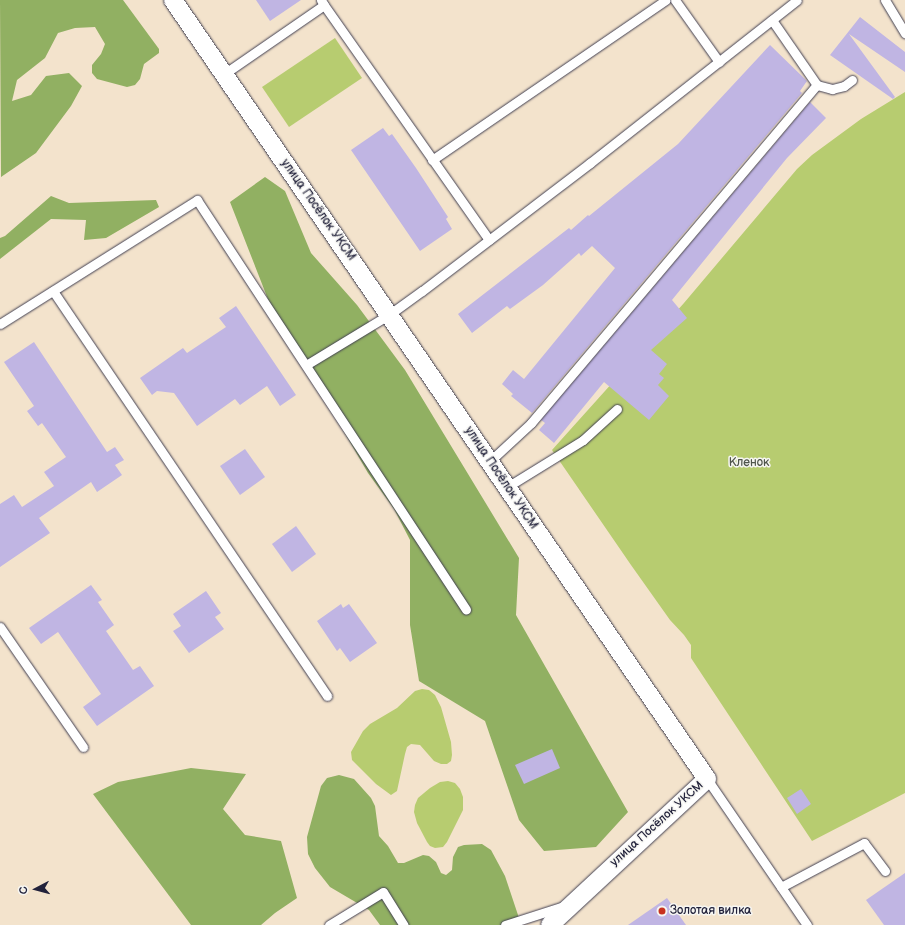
<!DOCTYPE html>
<meta charset="utf-8">
<style>
body{margin:0}
#map{position:relative;width:905px;height:925px;overflow:hidden;background:#f3e3cc;font-family:"Balsamiq Sans",sans-serif}
div>[style]{position:absolute}
.green>*{inset:0;background:#b7cc70}
.forest>*{inset:0;background:#91b062}
.building>*{inset:0;background:#c0b5e3}
.roads{filter:drop-shadow(0 0 1px #413f51) drop-shadow(0 0 1px #413f51)}
.lane>*{height:9px;margin:-4.5px;padding:0 4.5px;transform-origin:4.5px;border-radius:4.5px;background:#fff}
.street>*{height:18px;margin:-9px;padding:0 9px;transform-origin:9px;border-radius:9px;background:#fff}
.dots>*{width:11px;height:11px;translate:-50% -50%;box-sizing:border-box;border:2px solid #f6f6f2;border-radius:50%}
span{translate:-50% -50%;white-space:nowrap;text-align:center;line-height:1.15;-webkit-text-stroke:3px #f6f6f2;paint-order:stroke}
.street-label{font-size:12px;color:#22223b}
.park-label{font-size:12px;color:#4f554b}
.poi-label{font-size:12px;color:#22223b}
.left{translate:0 -50%;text-align:left}
.north{position:absolute;left:16px;top:869px;width:40px;height:40px;-webkit-text-stroke:3px #f6f6f2;paint-order:stroke;rotate:264deg;font-size:11px;font-weight:700;line-height:16px;text-align:center;color:#22223b}
.north::after{content:'';display:block;margin:auto;width:14px;height:18px;background:#22223b;clip-path:polygon(50% 0,100% 100%,50% 72%,0 100%)}
</style>
<div id="map">
<div class="green">
<i style="clip-path:polygon(335px 38px,362px 78px,289px 127px,262px 87px)"></i>
<i style="clip-path:polygon(905px 92px,905px 793px,812px 841px,691px 658px,691px 645px,684px 635px,670px 620px,631px 565px,552px 450px,684px 303px,797px 169px,812px 155px,861px 119px)"></i>
<i style="clip-path:polygon(422px 689px,429px 690px,435px 695px,441px 707px,451px 742px,452px 755px,451px 761px,447px 764px,441px 764px,434px 761px,420px 745px,411px 744px,407px 747px,405px 754px,397px 791px,391px 795px,376px 784px,352px 760px,351px 752px,363px 731px,370px 724px,397px 708px,415px 691px)"></i>
<i style="clip-path:polygon(448px 781px,455px 783px,460px 789px,463px 797px,463px 810px,447px 842px,443px 847px,435px 848px,430px 846px,427px 842px,417px 823px,414px 812px,415px 805px,418px 798px,430px 788px,440px 782px)"></i>
</div>
<div class="forest">
<i style="clip-path:polygon(0 0,123px 0,159px 49px,159px 53px,144px 64px,140px 79px,135px 85px,127px 87px,97px 79px,92px 73px,92px 65px,101px 54px,105px 44px,95px 27px,75px 28px,58px 33px,45px 58px,17px 80px,12px 101px,31px 95px,46px 76px,69px 73px,82px 86px,71px 106px,36px 153px,1px 177px)"></i>
<i style="clip-path:polygon(265px 177px,285px 191px,311px 253px,357px 305px,405px 370px,519px 558px,516px 615px,628px 812px,596px 847px,544px 851px,519px 820px,485px 721px,419px 681px,410px 625px,410px 540px,394px 509px,368px 473px,271px 307px,230px 202px)"></i>
<i style="clip-path:polygon(51px 196px,69px 203px,156px 200px,159px 207px,106px 238px,84px 240px,86px 220px,51px 219px,0 259px,0 238px,5px 236px)"></i>
<i style="clip-path:polygon(191px 768px,246px 774px,223px 809px,245px 835px,281px 841px,297px 898px,275px 913px,261px 925px,191px 925px,93px 794px,118px 782px)"></i>
<i style="clip-path:polygon(339px 775px,354px 779px,371px 798px,375px 806px,379px 836px,388px 846px,398px 863px,404px 863px,423px 855px,429px 856px,436px 862px,441px 873px,446px 875px,452px 870px,453px 857px,458px 847px,464px 845px,482px 844px,491px 850px,505px 876px,520px 921px,520px 925px,380px 925px,369px 910px,330px 887px,315px 868px,308px 854px,307px 837px,321px 786px,327px 778px)"></i>
</div>
<div class="building">
<i style="clip-path:polygon(256px 0,301px 0,270px 21px)"></i>
<i style="clip-path:polygon(860px 17px,905px 52px,905px 72px,849px 34px,895px 97px,893px 99px,830px 55px)"></i>
<i style="clip-path:polygon(770px 45px,807px 81px,800px 91px,802px 93px,532px 413px,511px 396px,513px 394px,502px 384px,513px 370px,524px 379px,615px 268px,592px 246px,581px 256px,579px 253px,543px 285px,510px 309px,507px 306px,472px 333px,458px 314px,569px 228px,571px 230px,588px 215px,589px 216px,678px 144px)"></i>
<i style="clip-path:polygon(810px 102px,826px 118px,787px 158px,672px 300px,687px 318px,651px 350px,667px 364px,659px 374px,664px 378px,658px 385px,669px 396px,649px 420px,604px 382px,554px 443px,539px 430px,545px 423px,541px 420px)"></i>
<i style="clip-path:polygon(383px 128px,389px 136px,392px 134px,416px 168px,448px 217px,446px 219px,452px 229px,420px 251px,351px 150px)"></i>
<i style="clip-path:polygon(236px 306px,296px 395px,280px 406px,267px 386px,240px 405px,235px 399px,197px 426px,174px 393px,157px 391px,152px 395px,140px 378px,183px 348px,187px 353px,226px 327px,219px 318px)"></i>
<i style="clip-path:polygon(34px 342px,107px 452px,115px 447px,124px 460px,115px 465px,122px 475px,97px 492px,91px 482px,39px 518px,50px 533px,0 567px,0 504px,14px 495px,22px 507px,54px 486px,44px 472px,66px 457px,42px 423px,38px 426px,27px 411px,34px 406px,4px 362px)"></i>
<i style="clip-path:polygon(245px 449px,265px 477px,240px 495px,220px 466px)"></i>
<i style="clip-path:polygon(296px 526px,316px 554px,292px 572px,272px 544px)"></i>
<i style="clip-path:polygon(91px 585px,102px 600px,98px 602px,114px 625px,106px 631px,133px 670px,140px 666px,154px 686px,97px 726px,83px 707px,101px 694px,58px 632px,41px 644px,29px 628px)"></i>
<i style="clip-path:polygon(206px 591px,221px 613px,215px 617px,224px 629px,189px 653px,173px 631px,181px 626px,173px 614px)"></i>
<i style="clip-path:polygon(341px 604px,343px 608px,349px 604px,377px 643px,350px 662px,340px 648px,337px 651px,317px 621px)"></i>
<i style="clip-path:polygon(552px 749px,560px 768px,524px 784px,515px 765px)"></i>
<i style="clip-path:polygon(801px 789px,811px 804px,797px 814px,787px 798px)"></i>
<i style="clip-path:polygon(905px 873px,905px 925px,884px 925px,866px 900px)"></i>
<i style="clip-path:polygon(667px 898px,686px 925px,628px 925px)"></i>
</div>
<div class="roads">
<div class="lane">
<i style="left:675px;top:0;width:76px;rotate:54.6deg"></i>
<i style="left:885px;top:0;width:39px;rotate:59deg"></i>
<i style="left:324px;top:5px;width:287px;rotate:54.9deg"></i>
<i style="left:224px;top:74px;width:121px;rotate:-34.6deg"></i>
<i style="left:324px;top:5px;width:6px;rotate:-121deg"></i>
<i style="left:817px;top:85px;width:16px;rotate:15deg"></i>
<i style="left:832px;top:89px;width:12px;rotate:-14deg"></i>
<i style="left:844px;top:86px;width:10px;rotate:-37deg"></i>
<i style="left:432px;top:160px;width:283px;rotate:-34.4deg"></i>
<i style="left:53px;top:291px;width:489px;rotate:55.9deg"></i>
<i style="left:0;top:324px;width:233px;rotate:-32.2deg"></i>
<i style="left:197px;top:200px;width:490px;rotate:56.7deg"></i>
<i style="left:306px;top:365px;width:98px;rotate:-31.3deg"></i>
<i style="left:390px;top:314px;width:39px;rotate:-36deg"></i>
<i style="left:422px;top:291px;width:211px;rotate:-37.3deg"></i>
<i style="left:590px;top:163px;width:263px;rotate:-38.2deg"></i>
<i style="left:490px;top:461px;width:56px;rotate:-42.8deg"></i>
<i style="left:531px;top:423px;width:443px;rotate:-49.8deg"></i>
<i style="left:817px;top:85px;width:79px;rotate:-124.7deg"></i>
<i style="left:507px;top:487px;width:89px;rotate:-31.7deg"></i>
<i style="left:583px;top:440px;width:46px;rotate:-42.4deg"></i>
<i style="left:0;top:627px;width:146px;rotate:55.3deg"></i>
<i style="left:707px;top:779px;width:177px;rotate:55.6deg"></i>
<i style="left:781px;top:887px;width:94px;rotate:-27.9deg"></i>
<i style="left:864px;top:843px;width:35px;rotate:53deg"></i>
<i style="left:329px;top:925px;width:63px;rotate:-31.4deg"></i>
<i style="left:383px;top:892px;width:39px;rotate:58deg"></i>
<i style="left:505px;top:925px;width:62px;rotate:-17.9deg"></i>
</div>
<div class="street">
<i style="left:173px;top:0;width:944px;rotate:55.57deg"></i>
<i style="left:707px;top:779px;width:214px;rotate:137.1deg"></i>
</div>
</div>
<div class="dots">
<i style="left:662px;top:911px;background:#c8321e"></i>
</div>
<div class="street-label">
<span style="left:318px;top:210px;rotate:55deg">улица Посёлок УКСМ</span>
<span style="left:501px;top:478px;rotate:56deg">улица Посёлок УКСМ</span>
<span style="left:657px;top:824px;rotate:-42deg">улица Посёлок УКСМ</span>
</div>
<div class="park-label">
<span style="left:749px;top:463px">Кленок</span>
</div>
<div class="poi-label">
<span class="left" style="left:670px;top:911px">Золотая вилка</span>
</div>
<div class="north">С</div>
</div>
